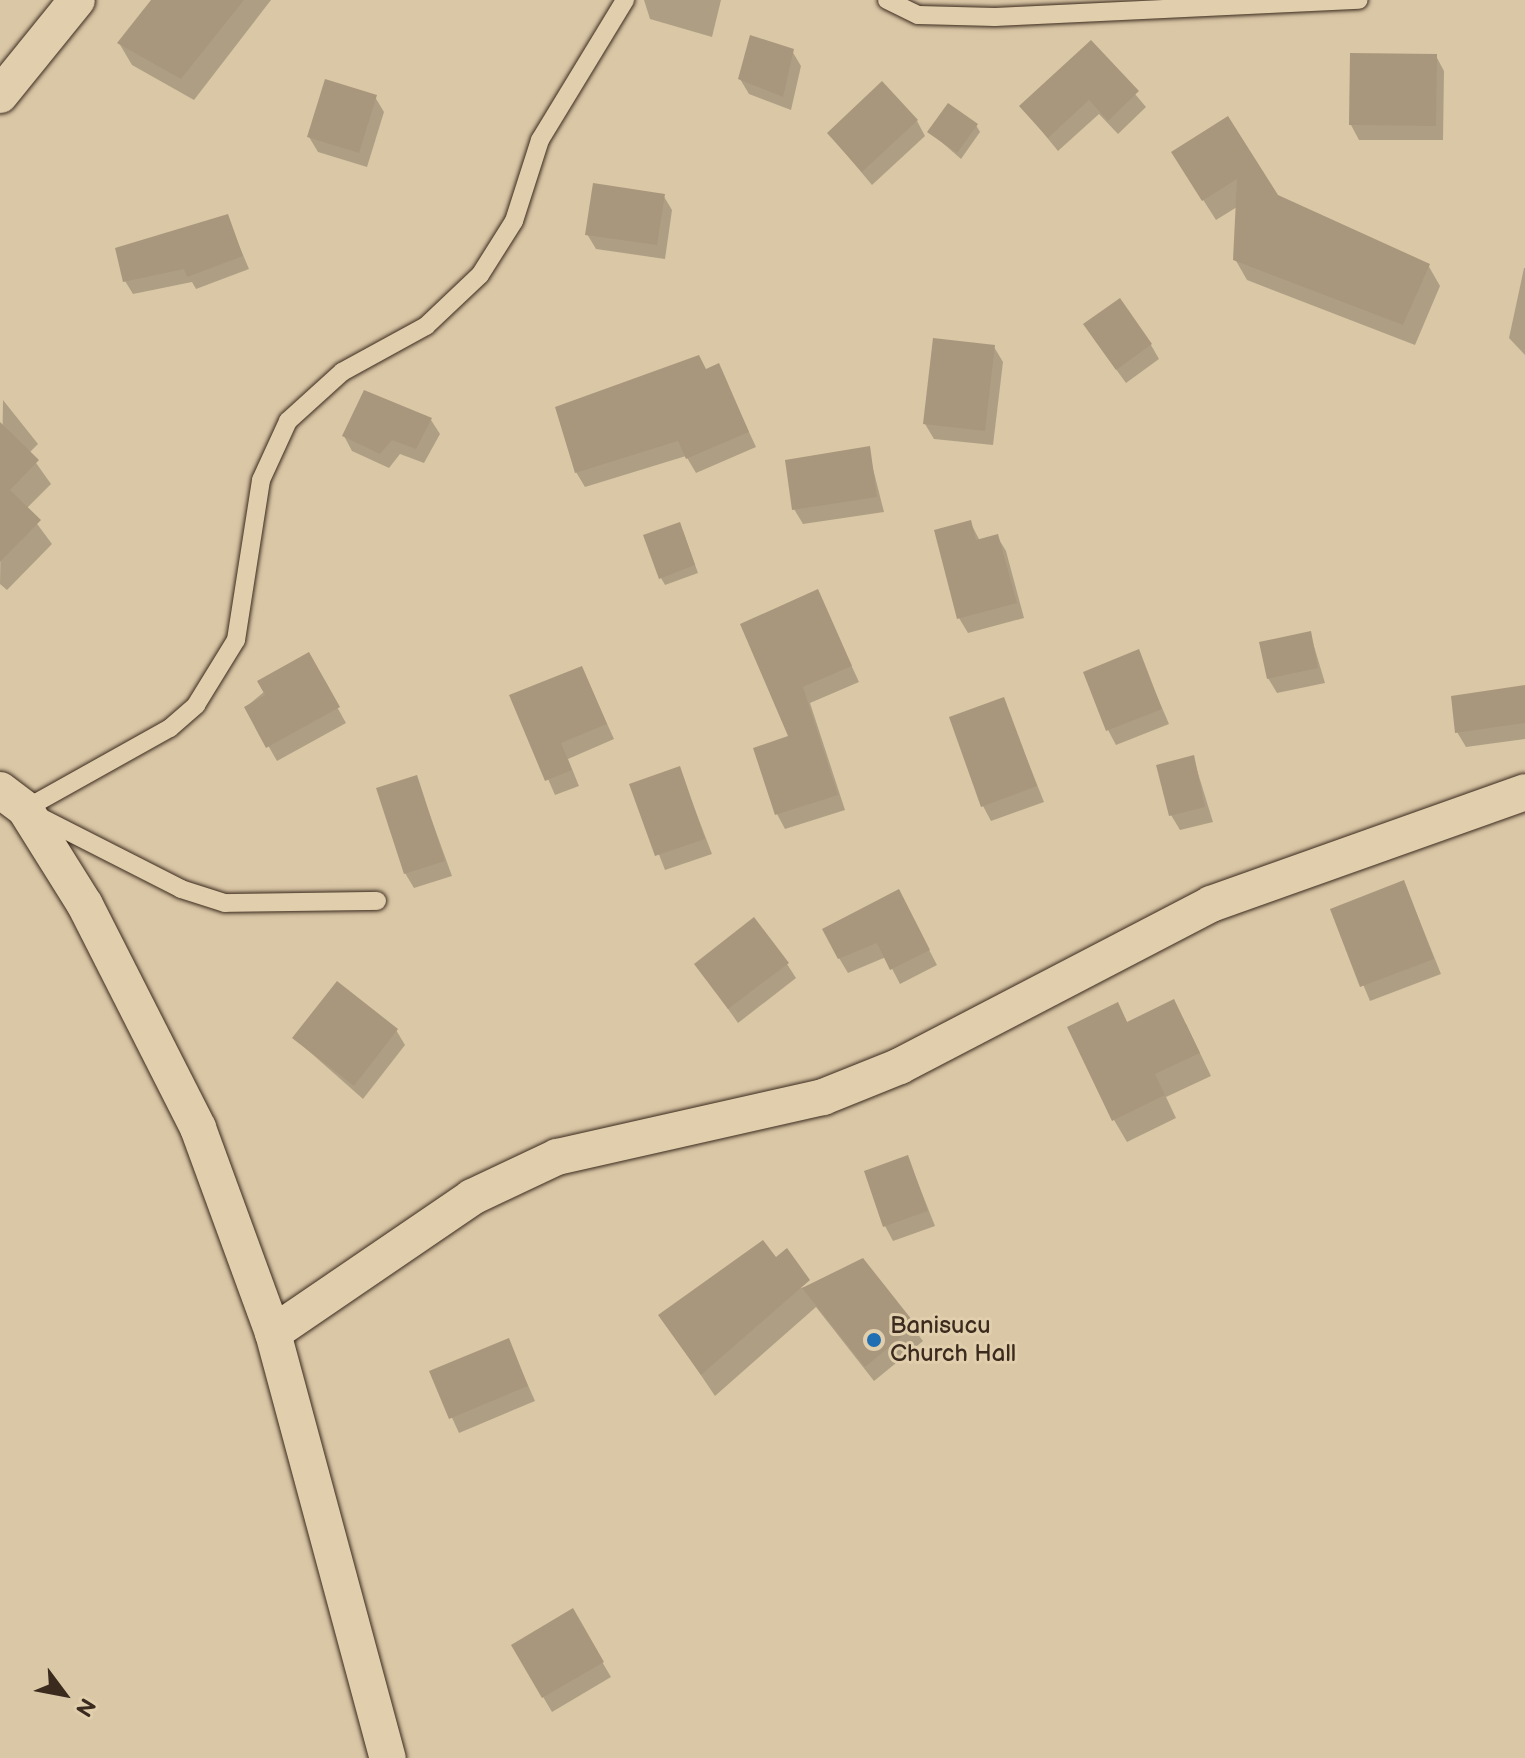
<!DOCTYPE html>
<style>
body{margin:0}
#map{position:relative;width:1525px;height:1758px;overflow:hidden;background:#dac7a6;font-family:"Balsamiq Sans",sans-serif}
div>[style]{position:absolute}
.shadow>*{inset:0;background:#0003}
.building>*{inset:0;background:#a9977d}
.roads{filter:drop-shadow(0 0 2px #3b2a1e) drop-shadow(0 0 2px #3b2a1e)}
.lane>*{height:18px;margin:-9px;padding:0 9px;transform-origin:9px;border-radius:9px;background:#e1ceac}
.street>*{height:36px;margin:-18px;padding:0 18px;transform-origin:18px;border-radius:18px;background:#e1ceac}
.dots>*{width:22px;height:22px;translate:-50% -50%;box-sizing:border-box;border:4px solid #e1ceac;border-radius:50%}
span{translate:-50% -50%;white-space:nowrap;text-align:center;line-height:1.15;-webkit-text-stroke:6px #e1ceac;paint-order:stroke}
.poi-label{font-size:24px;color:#3b2a1e}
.left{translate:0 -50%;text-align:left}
.north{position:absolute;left:24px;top:1654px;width:80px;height:80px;-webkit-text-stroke:6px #e1ceac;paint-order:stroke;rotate:122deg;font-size:22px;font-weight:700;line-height:32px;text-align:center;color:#3b2a1e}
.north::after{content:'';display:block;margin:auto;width:28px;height:36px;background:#3b2a1e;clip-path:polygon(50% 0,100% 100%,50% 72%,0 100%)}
</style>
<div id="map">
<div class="shadow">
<i style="clip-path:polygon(154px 0,271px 0,194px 100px,132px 65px,119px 43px)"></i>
<i style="clip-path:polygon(644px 0,721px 0,712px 37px,650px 19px)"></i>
<i style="clip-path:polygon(1091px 42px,1146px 107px,1118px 134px,1099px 114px,1058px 151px,1022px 107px)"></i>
<i style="clip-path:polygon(792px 51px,801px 66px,791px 110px,749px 94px,740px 79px)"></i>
<i style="clip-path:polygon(1436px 56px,1444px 71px,1443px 140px,1359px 140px,1351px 125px)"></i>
<i style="clip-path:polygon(375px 97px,384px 112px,367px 167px,318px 152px,309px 137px)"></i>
<i style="clip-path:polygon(1227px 119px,1277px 197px,1428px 265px,1440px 286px,1415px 345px,1247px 280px,1235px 259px,1237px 207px,1216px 220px,1186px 173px)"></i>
<i style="clip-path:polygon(917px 121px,925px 136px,872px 185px,829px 134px)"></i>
<i style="clip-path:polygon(976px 125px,980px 132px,961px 159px,930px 132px)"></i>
<i style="clip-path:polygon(663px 195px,672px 210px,665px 259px,596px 249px,587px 234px)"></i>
<i style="clip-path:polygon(227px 217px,249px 269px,196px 289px,192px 282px,133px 294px,125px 281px)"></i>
<i style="clip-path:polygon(1524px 268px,1525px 268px,1525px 355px,1509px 338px)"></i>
<i style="clip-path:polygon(1094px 339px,1151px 345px,1159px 359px,1126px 383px)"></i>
<i style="clip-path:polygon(994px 347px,1003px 362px,993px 445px,934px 439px,925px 424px)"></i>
<i style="clip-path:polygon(718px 365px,756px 447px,696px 473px,686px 456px,585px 487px,576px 472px)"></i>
<i style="clip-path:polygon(365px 393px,431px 420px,440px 434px,424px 463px,400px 454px,389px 468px,352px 451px,344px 436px)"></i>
<i style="clip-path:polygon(3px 400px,38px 444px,29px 453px,51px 484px,26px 509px,52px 544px,7px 590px,0 584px)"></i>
<i style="clip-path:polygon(868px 449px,884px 512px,803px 524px,794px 509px)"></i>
<i style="clip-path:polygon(970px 522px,980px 541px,997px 536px,1006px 551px,1024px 618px,968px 633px,959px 618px)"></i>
<i style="clip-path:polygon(683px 531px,698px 573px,665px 585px,661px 578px)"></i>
<i style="clip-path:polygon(817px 591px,859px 682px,810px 703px,845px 810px,785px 829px,777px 814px)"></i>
<i style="clip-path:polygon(1310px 633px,1325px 683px,1277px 693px,1268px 678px)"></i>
<i style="clip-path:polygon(1138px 652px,1169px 724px,1116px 745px,1108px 730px)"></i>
<i style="clip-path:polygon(308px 655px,346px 723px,277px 761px,246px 707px)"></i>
<i style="clip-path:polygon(582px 668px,614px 739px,568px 759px,579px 786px,555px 795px,512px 696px)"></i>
<i style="clip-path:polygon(1525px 687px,1525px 739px,1466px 747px,1457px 732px)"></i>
<i style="clip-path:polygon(1003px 699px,1044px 802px,991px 821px,983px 806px)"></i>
<i style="clip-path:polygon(1193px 757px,1213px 822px,1180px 830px,1171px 815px)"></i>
<i style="clip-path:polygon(679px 768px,712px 854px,665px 870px,632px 785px)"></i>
<i style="clip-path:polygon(416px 777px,452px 876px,414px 888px,405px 873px)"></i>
<i style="clip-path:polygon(1404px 882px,1441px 974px,1370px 1001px,1332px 910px)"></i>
<i style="clip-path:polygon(906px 906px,937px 965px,900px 984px,886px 957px,848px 973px,839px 958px)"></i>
<i style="clip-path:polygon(696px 964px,787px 964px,796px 978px,738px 1023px)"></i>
<i style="clip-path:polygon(1117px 1004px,1128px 1024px,1186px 1024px,1211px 1076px,1166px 1097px,1176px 1118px,1127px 1142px,1114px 1120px)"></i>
<i style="clip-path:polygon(396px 1030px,405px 1045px,363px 1099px,294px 1038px)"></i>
<i style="clip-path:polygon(908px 1158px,935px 1226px,893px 1241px,885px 1226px)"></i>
<i style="clip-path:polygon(862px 1261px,923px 1341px,874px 1381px,816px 1307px,715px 1396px,661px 1316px,811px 1286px)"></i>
<i style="clip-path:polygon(508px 1340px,535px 1401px,459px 1433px,431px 1372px)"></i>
<i style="clip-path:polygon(572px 1611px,611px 1677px,552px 1712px,513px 1646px)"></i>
</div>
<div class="building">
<i style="clip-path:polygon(151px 0,244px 0,181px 79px,117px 43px)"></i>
<i style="clip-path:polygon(750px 35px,794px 49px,783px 97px,738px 79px)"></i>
<i style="clip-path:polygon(1091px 40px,1139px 91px,1108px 121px,1089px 100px,1048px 138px,1019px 106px)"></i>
<i style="clip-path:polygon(1350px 53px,1437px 54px,1436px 126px,1349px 125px)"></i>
<i style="clip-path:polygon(325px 79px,377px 95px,359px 153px,307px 137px)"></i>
<i style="clip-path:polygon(882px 81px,918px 120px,862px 172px,827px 133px)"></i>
<i style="clip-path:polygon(948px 103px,978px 124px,957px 153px,927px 132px)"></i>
<i style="clip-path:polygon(1228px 116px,1278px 195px,1430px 264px,1403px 325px,1233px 260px,1237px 179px,1202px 201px,1171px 152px)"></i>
<i style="clip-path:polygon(593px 183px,665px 194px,657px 245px,585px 235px)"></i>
<i style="clip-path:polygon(228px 214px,243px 256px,187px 277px,184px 269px,123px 282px,115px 248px)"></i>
<i style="clip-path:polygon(1120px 298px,1152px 344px,1116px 370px,1083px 324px)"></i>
<i style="clip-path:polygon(933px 338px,995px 345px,985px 431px,923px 424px)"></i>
<i style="clip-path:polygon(699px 355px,706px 369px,719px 363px,749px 432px,686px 459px,678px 441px,575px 473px,555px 407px)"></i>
<i style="clip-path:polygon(364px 390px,432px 418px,416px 449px,392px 440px,380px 454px,342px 436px)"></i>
<i style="clip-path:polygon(0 422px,39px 460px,10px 490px,41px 520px,0 562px)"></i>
<i style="clip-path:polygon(870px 446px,877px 497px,792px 510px,785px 460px)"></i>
<i style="clip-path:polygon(971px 520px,976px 540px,998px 534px,1017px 603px,957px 619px,934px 530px)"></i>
<i style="clip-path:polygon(680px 522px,695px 565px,659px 579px,643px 535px)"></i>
<i style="clip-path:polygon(818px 589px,852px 666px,803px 687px,838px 795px,775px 815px,753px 748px,788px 736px,740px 624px)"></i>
<i style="clip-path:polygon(1311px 631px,1318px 668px,1267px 679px,1259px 642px)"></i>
<i style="clip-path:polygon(1139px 649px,1162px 709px,1106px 731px,1083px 672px)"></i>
<i style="clip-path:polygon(309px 652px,340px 707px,266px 748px,244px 707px,265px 695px,257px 681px)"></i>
<i style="clip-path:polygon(582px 666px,607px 724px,561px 743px,572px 770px,545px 781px,509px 695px)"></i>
<i style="clip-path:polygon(1525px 685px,1525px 723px,1455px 733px,1451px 696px)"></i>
<i style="clip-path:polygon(1004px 697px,1037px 786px,981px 807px,949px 717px)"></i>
<i style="clip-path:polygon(1194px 755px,1205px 807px,1169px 816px,1156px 765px)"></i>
<i style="clip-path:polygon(680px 766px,705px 839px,655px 856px,629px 784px)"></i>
<i style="clip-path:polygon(417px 775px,445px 861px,404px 874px,376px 788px)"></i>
<i style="clip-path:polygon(1404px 880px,1434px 959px,1360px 987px,1330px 909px)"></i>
<i style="clip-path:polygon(899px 889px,930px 950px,890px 970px,877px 943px,838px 959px,822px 929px)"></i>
<i style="clip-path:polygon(754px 917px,789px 963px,728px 1009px,694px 964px)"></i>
<i style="clip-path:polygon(337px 981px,398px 1029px,354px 1086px,292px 1038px)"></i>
<i style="clip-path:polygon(1174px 999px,1200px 1053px,1155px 1074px,1165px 1095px,1112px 1121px,1067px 1027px,1118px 1002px,1127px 1022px)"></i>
<i style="clip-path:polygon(908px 1155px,928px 1211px,883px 1227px,864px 1171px)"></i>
<i style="clip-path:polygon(763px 1240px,776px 1257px,787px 1248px,810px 1280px,701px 1375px,658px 1315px)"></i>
<i style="clip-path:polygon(863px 1258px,916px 1325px,865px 1367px,802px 1288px)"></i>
<i style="clip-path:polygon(509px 1338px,528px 1386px,449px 1419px,429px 1371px)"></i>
<i style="clip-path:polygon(573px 1608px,604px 1662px,542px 1698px,511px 1645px)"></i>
</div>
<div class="roads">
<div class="lane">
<i style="left:887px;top:0;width:34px;rotate:26deg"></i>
<i style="left:918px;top:15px;width:77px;rotate:1.5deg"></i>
<i style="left:995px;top:17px;width:364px;rotate:-2.7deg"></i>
<i style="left:25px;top:809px;width:166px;rotate:-29.2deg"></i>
<i style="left:170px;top:728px;width:35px;rotate:-41deg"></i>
<i style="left:196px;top:705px;width:76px;rotate:-58.4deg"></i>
<i style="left:236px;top:640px;width:162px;rotate:-81.1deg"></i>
<i style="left:261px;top:480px;width:65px;rotate:-65.4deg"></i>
<i style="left:288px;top:421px;width:73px;rotate:-42.2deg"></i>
<i style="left:342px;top:372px;width:96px;rotate:-28.7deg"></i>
<i style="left:426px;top:326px;width:74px;rotate:-43.4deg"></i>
<i style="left:480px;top:275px;width:64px;rotate:-57.8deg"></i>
<i style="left:514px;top:221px;width:85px;rotate:-72.2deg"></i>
<i style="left:540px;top:140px;width:164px;rotate:-58.7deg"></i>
<i style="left:38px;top:816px;width:161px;rotate:27deg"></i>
<i style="left:181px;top:889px;width:46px;rotate:17.7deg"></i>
<i style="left:225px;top:903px;width:152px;rotate:-0.8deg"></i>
</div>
<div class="street">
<i style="left:0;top:95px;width:122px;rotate:-51deg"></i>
<i style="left:0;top:790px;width:31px;rotate:37deg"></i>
<i style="left:25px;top:809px;width:113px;rotate:58deg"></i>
<i style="left:85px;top:905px;width:250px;rotate:63.1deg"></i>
<i style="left:198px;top:1128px;width:218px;rotate:69.9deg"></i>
<i style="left:273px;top:1333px;width:440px;rotate:74.9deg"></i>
<i style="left:273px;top:1333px;width:241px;rotate:-34.3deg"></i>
<i style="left:472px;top:1197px;width:94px;rotate:-25.2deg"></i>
<i style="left:557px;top:1157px;width:273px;rotate:-12.7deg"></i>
<i style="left:823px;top:1097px;width:83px;rotate:-21.9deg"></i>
<i style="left:900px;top:1066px;width:351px;rotate:-27.5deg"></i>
<i style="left:1211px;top:904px;width:333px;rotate:-19.6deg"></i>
</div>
</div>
<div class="dots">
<i style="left:874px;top:1340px;background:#1f6fb2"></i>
</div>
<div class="poi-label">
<span class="left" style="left:890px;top:1340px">Banisucu<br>Church Hall</span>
</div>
<div class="north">N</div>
</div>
